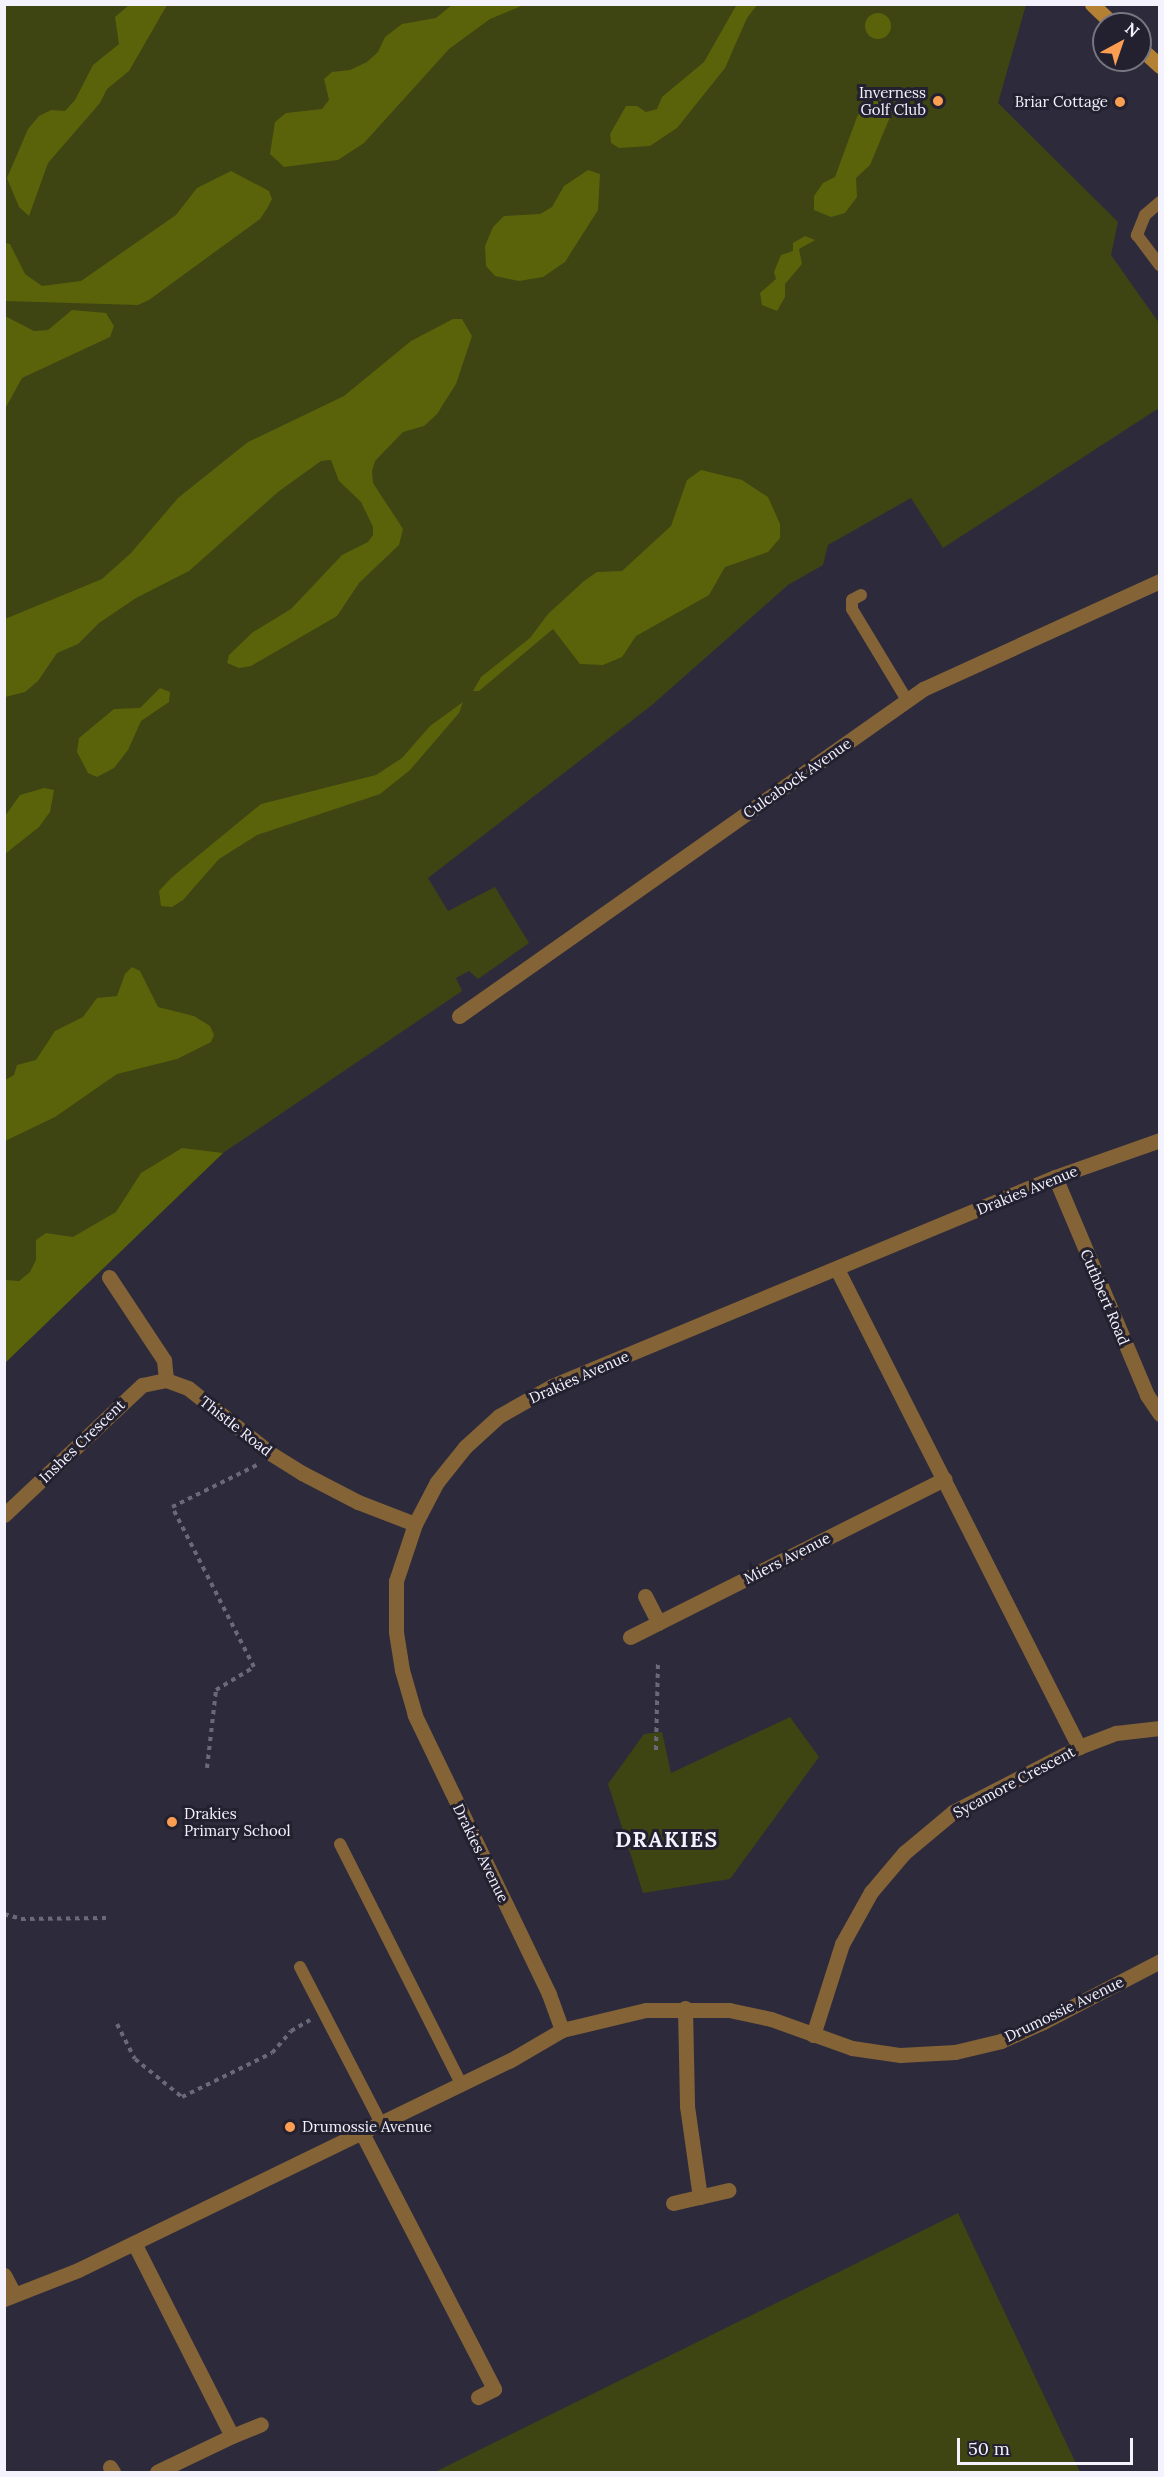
<!DOCTYPE html>
<style>
body{margin:0}
#map{position:relative;width:1164px;height:2477px;overflow:hidden;background:#2d2b3b;font-family:Lora,serif}
div>[style]{position:absolute}
.green>*{inset:0;background:#3e4412}
.forest>*{inset:0;background:#5a630a}
.round{border-radius:50%}
.path>*{height:4px;margin-top:-2px;transform-origin:0;background:repeating-linear-gradient(90deg,#6a6977 0 4.5px,transparent 0 9px)}
.service>*{height:12px;margin:-6px;padding:0 6px;transform-origin:6px;border-radius:6px;background:#846337}
.minor>*{height:15px;margin:-7.5px;padding:0 7.5px;transform-origin:7.5px;border-radius:7.5px;background:#846337}
.secondary>*{height:15px;margin:-7.5px;padding:0 7.5px;transform-origin:7.5px;border-radius:7.5px;background:#b48134}
.dots>*{width:16px;height:16px;translate:-50% -50%;box-sizing:border-box;border:3px solid #232130;border-radius:50%}
span{translate:-50% -50%;white-space:nowrap;text-align:center;line-height:1.15;-webkit-text-stroke:6px #232130;paint-order:stroke}
.poi-label{font-size:15px;color:#f3f2fd}
.right{translate:-100% -50%;text-align:right}
.left{translate:0 -50%;text-align:left}
.street-label{font-size:15px;color:#f3f2fd}
.district-label{font-size:21px;color:#f3f2fd;font-weight:700;letter-spacing:1.5px}
.frame{position:absolute;inset:0;border:6px solid #f3f2fd;pointer-events:none}
.north{position:absolute;left:1092px;top:12px;width:60px;height:60px;box-sizing:border-box;background:#232130;border:2px solid #767582;border-radius:50%;rotate:40deg;font-size:16px;font-weight:700;line-height:24px;text-align:center;color:#f3f2fd}
.north::after{content:'';display:block;margin:auto;width:21px;height:27px;background:#fb9e52;clip-path:polygon(50% 0,100% 100%,50% 72%,0 100%)}
.scale{position:absolute;left:957px;top:2438px;width:176px;height:27px;box-sizing:border-box;border:3px solid #f3f2fd;border-top:0;padding-left:8px;font-size:18px;line-height:21px;white-space:nowrap;color:#f3f2fd;-webkit-text-stroke:4px #232130;paint-order:stroke}
</style>
<div id="map">
<div class="green">
<i style="clip-path:polygon(5px 5px,1026px 5px,998px 103px,1118px 222px,1111px 255px,1159px 323px,1159px 408px,943px 548px,911px 498px,828px 545px,823px 565px,788px 585px,652px 705px,428px 878px,448px 911px,495px 887px,529px 943px,478px 979px,469px 971px,456px 978px,462px 991px,223px 1153px,5px 1362px)"></i>
<i style="clip-path:polygon(790px 1717px,819px 1757px,730px 1879px,643px 1893px,608px 1784px,644px 1734px,662px 1732px,671px 1773px)"></i>
<i style="clip-path:polygon(958px 2213px,1080px 2472px,435px 2472px)"></i>
</div>
<div class="forest">
<i style="clip-path:polygon(737px 4px,757px 5px,747px 18px,725px 68px,677px 128px,650px 146px,619px 148px,611px 143px,610px 134px,626px 106px,637px 106px,646px 112px,657px 109px,662px 97px,704px 62px)"></i>
<i style="clip-path:polygon(129px 5px,167px 5px,129px 71px,107px 89px,100px 103px,48px 163px,29px 216px,19px 207px,7px 178px,28px 129px,39px 116px,51px 110px,65px 111px,75px 100px,93px 65px,119px 44px,115px 17px)"></i>
<i style="clip-path:polygon(452px 5px,524px 5px,490px 19px,449px 49px,364px 143px,338px 160px,284px 167px,270px 154px,275px 122px,286px 113px,322px 109px,329px 100px,324px 79px,332px 72px,350px 70px,367px 62px,378px 52px,385px 37px,402px 24px,436px 18px)"></i>
<i class="round" style="left:865px;top:13px;width:26px;height:26px"></i>
<i style="clip-path:polygon(880px 99px,895px 105px,870px 165px,856px 178px,857px 197px,845px 213px,831px 217px,814px 210px,814px 196px,823px 183px,835px 177px,857px 117px,865px 103px)"></i>
<i style="clip-path:polygon(588px 170px,600px 174px,598px 210px,565px 262px,543px 277px,519px 281px,495px 276px,486px 266px,485px 246px,493px 227px,504px 216px,540px 214px,552px 207px,564px 186px)"></i>
<i style="clip-path:polygon(231px 171px,269px 191px,272px 199px,268px 207px,260px 219px,149px 300px,138px 305px,5px 301px,5px 243px,10px 244px,25px 274px,42px 286px,81px 281px,176px 215px,197px 188px)"></i>
<i style="clip-path:polygon(805px 236px,815px 240px,799px 249px,802px 264px,785px 284px,785px 297px,777px 311px,762px 305px,760px 293px,776px 279px,774px 272px,781px 255px,793px 251px,793px 243px)"></i>
<i style="clip-path:polygon(72px 310px,106px 313px,114px 326px,110px 337px,22px 378px,5px 409px,5px 316px,34px 331px,48px 330px)"></i>
<i style="clip-path:polygon(453px 319px,462px 319px,472px 336px,456px 384px,437px 414px,424px 426px,403px 432px,375px 461px,372px 471px,373px 483px,403px 529px,399px 545px,359px 583px,337px 616px,251px 666px,239px 668px,227px 663px,229px 655px,253px 632px,291px 609px,342px 555px,368px 542px,373px 535px,373px 527px,361px 502px,339px 481px,331px 460px,321px 461px,278px 492px,189px 571px,136px 598px,99px 623px,78px 644px,57px 653px,38px 681px,25px 692px,5px 697px,5px 619px,102px 579px,131px 553px,178px 498px,248px 442px,344px 396px,411px 341px)"></i>
<i style="clip-path:polygon(701px 470px,742px 480px,768px 497px,780px 524px,780px 538px,768px 552px,725px 567px,709px 595px,636px 636px,622px 657px,603px 665px,580px 664px,553px 629px,479px 691px,473px 691px,481px 677px,530px 638px,548px 614px,584px 581px,597px 572px,622px 571px,671px 526px,687px 480px)"></i>
<i style="clip-path:polygon(160px 688px,170px 692px,169px 702px,141px 721px,128px 750px,114px 768px,97px 777px,88px 773px,77px 752px,79px 738px,114px 709px,140px 708px)"></i>
<i style="clip-path:polygon(463px 702px,459px 713px,410px 770px,380px 794px,257px 835px,219px 859px,183px 900px,172px 907px,161px 906px,159px 891px,171px 878px,261px 804px,376px 775px,402px 758px,430px 726px)"></i>
<i style="clip-path:polygon(44px 788px,54px 790px,50px 812px,39px 827px,5px 854px,5px 816px,20px 795px)"></i>
<i style="clip-path:polygon(132px 967px,140px 971px,158px 1007px,194px 1016px,210px 1026px,214px 1035px,211px 1042px,177px 1059px,117px 1074px,55px 1117px,5px 1141px,5px 1080px,14px 1075px,17px 1065px,36px 1060px,55px 1031px,83px 1017px,97px 998px,117px 996px,125px 974px)"></i>
<i style="clip-path:polygon(182px 1148px,223px 1153px,5px 1363px,5px 1280px,19px 1281px,30px 1272px,36px 1260px,36px 1240px,46px 1233px,73px 1237px,116px 1212px,141px 1173px)"></i>
</div>
<div class="path">
<i style="left:656px;top:1750px;width:89px;rotate:-88.7deg"></i>
<i style="left:207px;top:1768px;width:79px;rotate:-83.4deg"></i>
<i style="left:216px;top:1690px;width:44px;rotate:-31.2deg"></i>
<i style="left:254px;top:1667px;width:180px;rotate:-117.1deg"></i>
<i style="left:172px;top:1507px;width:95px;rotate:-26.3deg"></i>
<i style="left:4px;top:1914px;width:18px;rotate:16deg"></i>
<i style="left:21px;top:1919px;width:85px;rotate:-0.7deg"></i>
<i style="left:117px;top:2024px;width:39px;rotate:63deg"></i>
<i style="left:135px;top:2059px;width:60px;rotate:39deg"></i>
<i style="left:182px;top:2097px;width:100px;rotate:-26.1deg"></i>
<i style="left:272px;top:2053px;width:29px;rotate:-49deg"></i>
<i style="left:291px;top:2031px;width:22px;rotate:-30deg"></i>
</div>
<div class="service">
<i style="left:1160px;top:202px;width:20px;rotate:139deg"></i>
<i style="left:1145px;top:215px;width:22px;rotate:112deg"></i>
<i style="left:1137px;top:235px;width:38px;rotate:53deg"></i>
<i style="left:861px;top:595px;width:10px;rotate:151deg"></i>
<i style="left:852px;top:600px;width:9px;rotate:90deg"></i>
<i style="left:852px;top:609px;width:106px;rotate:58.9deg"></i>
<i style="left:340px;top:1844px;width:269px;rotate:63.2deg"></i>
<i style="left:300px;top:1967px;width:176px;rotate:62.6deg"></i>
</div>
<div class="minor">
<i style="left:459px;top:1016px;width:568px;rotate:-35.17deg"></i>
<i style="left:923px;top:689px;width:260px;rotate:-24.5deg"></i>
<i style="left:1055px;top:1177px;width:237px;rotate:67.1deg"></i>
<i style="left:1147px;top:1395px;width:23px;rotate:56deg"></i>
<i style="left:837px;top:1269px;width:536px;rotate:63.15deg"></i>
<i style="left:109px;top:1277px;width:100px;rotate:56.5deg"></i>
<i style="left:164px;top:1360px;width:20px;rotate:84deg"></i>
<i style="left:4px;top:1515px;width:190px;rotate:-43.3deg"></i>
<i style="left:142px;top:1385px;width:25px;rotate:-12deg"></i>
<i style="left:166px;top:1380px;width:23px;rotate:20deg"></i>
<i style="left:188px;top:1388px;width:105px;rotate:38.4deg"></i>
<i style="left:270px;top:1453px;width:38px;rotate:32deg"></i>
<i style="left:302px;top:1473px;width:63px;rotate:27.4deg"></i>
<i style="left:358px;top:1502px;width:61px;rotate:21.1deg"></i>
<i style="left:645px;top:1596px;width:30px;rotate:63deg"></i>
<i style="left:630px;top:1637px;width:352px;rotate:-26.7deg"></i>
<i style="left:685px;top:2008px;width:98px;rotate:88.8deg"></i>
<i style="left:687px;top:2106px;width:92px;rotate:81.9deg"></i>
<i style="left:562px;top:2030px;width:38px;rotate:-110deg"></i>
<i style="left:549px;top:1994px;width:310px;rotate:-115.7deg"></i>
<i style="left:415px;top:1715px;width:47px;rotate:-106.1deg"></i>
<i style="left:402px;top:1670px;width:39px;rotate:-99deg"></i>
<i style="left:396px;top:1631px;width:50px;rotate:-90deg"></i>
<i style="left:396px;top:1581px;width:60px;rotate:-71.6deg"></i>
<i style="left:415px;top:1524px;width:47px;rotate:-62.4deg"></i>
<i style="left:437px;top:1482px;width:45px;rotate:-51.3deg"></i>
<i style="left:465px;top:1447px;width:46px;rotate:-42.4deg"></i>
<i style="left:499px;top:1416px;width:61px;rotate:-29.5deg"></i>
<i style="left:552px;top:1386px;width:545px;rotate:-22.56deg"></i>
<i style="left:1055px;top:1177px;width:111px;rotate:-19.4deg"></i>
<i style="left:813px;top:2035px;width:96px;rotate:-72.3deg"></i>
<i style="left:842px;top:1944px;width:60px;rotate:-60.9deg"></i>
<i style="left:871px;top:1892px;width:51px;rotate:-49.8deg"></i>
<i style="left:904px;top:1853px;width:64px;rotate:-39.9deg"></i>
<i style="left:953px;top:1812px;width:142px;rotate:-27.3deg"></i>
<i style="left:1079px;top:1747px;width:40px;rotate:-21deg"></i>
<i style="left:1116px;top:1733px;width:44px;rotate:-6.5deg"></i>
<i style="left:362px;top:2133px;width:288px;rotate:62.7deg"></i>
<i style="left:494px;top:2389px;width:18px;rotate:153deg"></i>
<i style="left:673px;top:2203px;width:57px;rotate:-13.1deg"></i>
<i style="left:134px;top:2243px;width:216px;rotate:63.1deg"></i>
<i style="left:232px;top:2436px;width:83px;rotate:154.4deg"></i>
<i style="left:4px;top:2275px;width:21px;rotate:62deg"></i>
<i style="left:4px;top:2299px;width:79px;rotate:-21.4deg"></i>
<i style="left:78px;top:2270px;width:479px;rotate:-25.9deg"></i>
<i style="left:509px;top:2061px;width:61px;rotate:-30.3deg"></i>
<i style="left:562px;top:2030px;width:86px;rotate:-13.4deg"></i>
<i style="left:646px;top:2010px;width:83px"></i>
<i style="left:729px;top:2010px;width:43px;rotate:12.1deg"></i>
<i style="left:771px;top:2019px;width:86px;rotate:19.7deg"></i>
<i style="left:852px;top:2048px;width:49px;rotate:8.3deg"></i>
<i style="left:900px;top:2055px;width:55px;rotate:-3.1deg"></i>
<i style="left:955px;top:2052px;width:47px;rotate:-13.4deg"></i>
<i style="left:1001px;top:2041px;width:46px;rotate:-24.3deg"></i>
<i style="left:1043px;top:2022px;width:132px;rotate:-27.5deg"></i>
<i style="left:232px;top:2436px;width:31px;rotate:-22deg"></i>
<i style="left:110px;top:2467px;width:6px;rotate:59deg"></i>
</div>
<div class="secondary">
<i style="left:1092px;top:4px;width:29px;rotate:44deg"></i>
<i style="left:1140px;top:48px;width:27px;rotate:42deg"></i>
</div>
<div class="dots">
<i style="left:938px;top:101px;background:#fb9e52"></i>
<i style="left:1120px;top:102px;background:#fb9e52"></i>
<i style="left:172px;top:1822px;background:#fb9e52"></i>
<i style="left:290px;top:2127px;background:#fb9e52"></i>
</div>
<div class="poi-label">
<span class="right" style="left:926px;top:101px">Inverness<br>Golf Club</span>
<span class="right" style="left:1108px;top:102px">Briar Cottage</span>
<span class="left" style="left:184px;top:1822px">Drakies<br>Primary School</span>
<span class="left" style="left:302px;top:2127px">Drumossie Avenue</span>
</div>
<div class="street-label">
<span style="left:797px;top:778px;rotate:-35deg">Culcabock Avenue</span>
<span style="left:1027px;top:1190px;rotate:-22deg">Drakies Avenue</span>
<span style="left:1105px;top:1297px;rotate:67deg">Cuthbert Road</span>
<span style="left:579px;top:1377px;rotate:-24deg">Drakies Avenue</span>
<span style="left:236px;top:1426px;rotate:38deg">Thistle Road</span>
<span style="left:82px;top:1441px;rotate:-44deg">Inshes Crescent</span>
<span style="left:787px;top:1558px;rotate:-27deg">Miers Avenue</span>
<span style="left:1014px;top:1782px;rotate:-28deg">Sycamore Crescent</span>
<span style="left:481px;top:1853px;rotate:64deg">Drakies Avenue</span>
<span style="left:1064px;top:2009px;rotate:-26deg">Drumossie Avenue</span>
</div>
<div class="district-label">
<span style="left:667px;top:1840px">DRAKIES</span>
</div>
<div class="frame"></div>
<div class="north">N</div>
<div class="scale">50 m</div>
</div>
